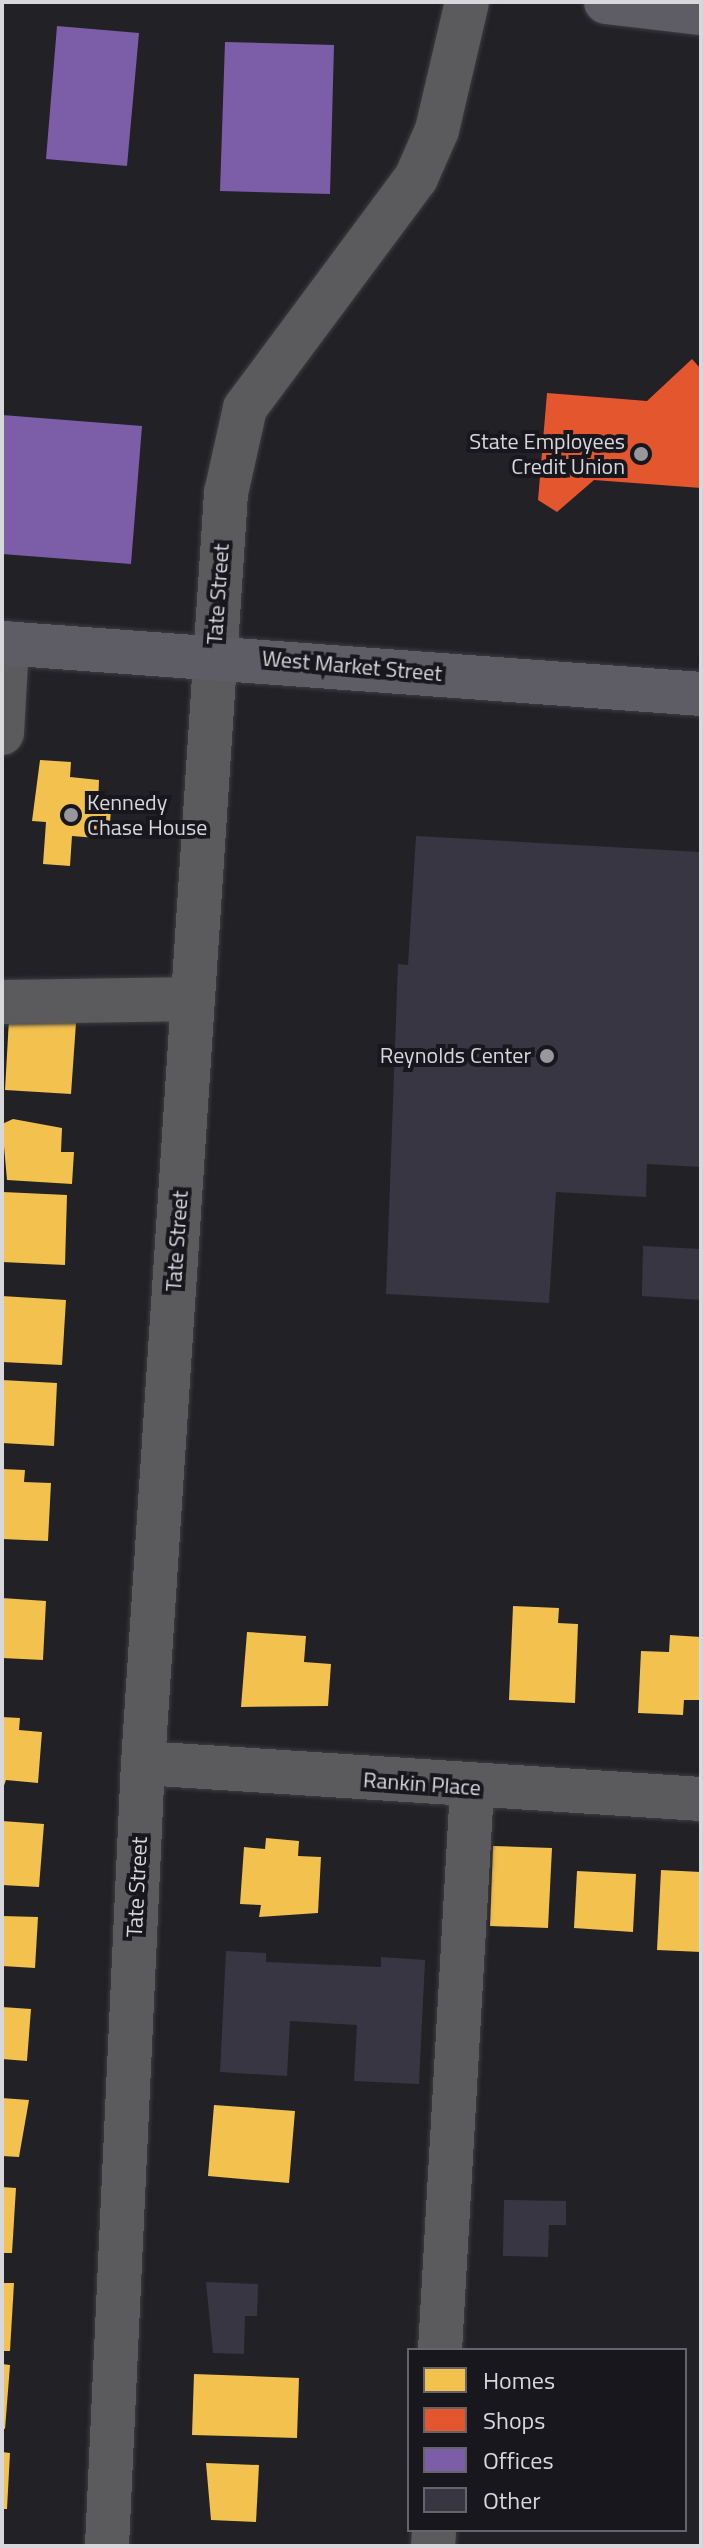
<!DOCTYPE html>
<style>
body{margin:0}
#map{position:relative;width:703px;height:2548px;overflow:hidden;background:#222126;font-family:"Titillium Web",sans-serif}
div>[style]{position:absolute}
.homes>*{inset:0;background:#f2c14e}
.shops>*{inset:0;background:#e4572e}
.offices>*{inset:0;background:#7b5ea7}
.building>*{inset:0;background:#393644}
.roads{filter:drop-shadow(0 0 2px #3d3c40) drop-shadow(0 0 2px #3d3c40)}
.minor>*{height:44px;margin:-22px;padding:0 22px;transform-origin:22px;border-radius:22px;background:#5b5b5d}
.major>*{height:44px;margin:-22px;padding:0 22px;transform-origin:22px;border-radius:22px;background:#5e5c64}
.dots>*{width:22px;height:22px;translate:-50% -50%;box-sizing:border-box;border:4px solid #18171d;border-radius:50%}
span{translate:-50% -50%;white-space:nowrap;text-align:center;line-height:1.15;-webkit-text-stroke:8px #18171d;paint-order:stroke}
.poi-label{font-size:22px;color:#d8d7dc}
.right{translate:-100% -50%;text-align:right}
.left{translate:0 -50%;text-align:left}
.street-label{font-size:22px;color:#d8d7dc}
.frame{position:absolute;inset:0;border:4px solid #d8d7dc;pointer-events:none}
.legend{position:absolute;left:407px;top:2348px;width:280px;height:184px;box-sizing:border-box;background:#18171d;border:2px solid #656469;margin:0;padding:10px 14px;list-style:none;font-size:24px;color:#d8d7dc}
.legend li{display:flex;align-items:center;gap:16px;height:40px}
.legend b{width:40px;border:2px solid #656469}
</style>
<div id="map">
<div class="homes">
<i style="clip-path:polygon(40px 760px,71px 762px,70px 777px,99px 780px,98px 807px,111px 808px,109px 839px,72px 836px,70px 866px,43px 864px,46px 822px,32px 821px)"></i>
<i style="clip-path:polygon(9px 1019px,76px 1023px,71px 1094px,5px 1090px)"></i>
<i style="clip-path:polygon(13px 1119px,62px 1128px,61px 1152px,74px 1152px,72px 1184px,7px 1180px,2px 1124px)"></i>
<i style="clip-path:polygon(3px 1192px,67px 1195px,65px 1265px,2px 1262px)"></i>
<i style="clip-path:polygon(2px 1296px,66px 1300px,62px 1365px,2px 1362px)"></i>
<i style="clip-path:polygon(2px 1380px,57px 1383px,54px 1446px,2px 1443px)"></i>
<i style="clip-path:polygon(2px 1469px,25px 1470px,24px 1482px,51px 1483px,48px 1541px,2px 1539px)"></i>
<i style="clip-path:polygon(2px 1598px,46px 1601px,43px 1660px,2px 1658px)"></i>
<i style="clip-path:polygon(513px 1606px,559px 1608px,558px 1623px,578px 1624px,575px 1703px,509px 1700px)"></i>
<i style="clip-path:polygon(247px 1632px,306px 1636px,304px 1662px,331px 1664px,328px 1706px,241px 1707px)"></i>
<i style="clip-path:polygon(670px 1635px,701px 1637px,701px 1700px,684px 1700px,683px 1715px,638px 1713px,641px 1651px,669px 1652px)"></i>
<i style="clip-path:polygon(2px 1717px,20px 1718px,19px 1730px,42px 1732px,38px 1783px,6px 1780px,2px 1791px)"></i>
<i style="clip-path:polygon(2px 1821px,44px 1824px,39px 1887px,2px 1885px)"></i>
<i style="clip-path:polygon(266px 1838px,299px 1841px,298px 1856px,321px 1857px,318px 1913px,259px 1917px,261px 1905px,240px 1904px,244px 1847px,265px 1849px)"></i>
<i style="clip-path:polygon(493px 1846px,552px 1848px,548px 1928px,490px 1926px)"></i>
<i style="clip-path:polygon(661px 1870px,701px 1872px,701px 1952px,657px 1950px)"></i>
<i style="clip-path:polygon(577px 1871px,636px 1874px,633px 1932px,574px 1928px)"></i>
<i style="clip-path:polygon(2px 1916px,38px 1917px,35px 1968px,2px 1966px)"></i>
<i style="clip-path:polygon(2px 2007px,31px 2009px,27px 2061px,2px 2059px)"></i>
<i style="clip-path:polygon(2px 2098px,29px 2100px,19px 2157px,2px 2156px)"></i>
<i style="clip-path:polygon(214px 2105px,295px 2111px,289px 2183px,208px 2176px)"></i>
<i style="clip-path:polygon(2px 2187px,16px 2188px,12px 2253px,2px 2253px)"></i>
<i style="clip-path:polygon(2px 2283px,14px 2283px,10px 2351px,2px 2351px)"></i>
<i style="clip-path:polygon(2px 2364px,10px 2365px,5px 2429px,2px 2428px)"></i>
<i style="clip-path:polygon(194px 2374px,299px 2378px,297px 2438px,192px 2435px)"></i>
<i style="clip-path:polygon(2px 2452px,10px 2453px,7px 2509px,2px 2509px)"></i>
<i style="clip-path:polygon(206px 2463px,259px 2465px,256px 2522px,211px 2520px)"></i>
</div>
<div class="shops">
<i style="clip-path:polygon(692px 359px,701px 369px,701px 488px,594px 480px,557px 512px,538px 500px,547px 393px,647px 401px)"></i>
</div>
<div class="offices">
<i style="clip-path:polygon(57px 26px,139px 33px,127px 166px,46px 159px)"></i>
<i style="clip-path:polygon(225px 42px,334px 45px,330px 194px,220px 191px)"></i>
<i style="clip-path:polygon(2px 415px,142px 426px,131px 564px,2px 554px)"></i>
</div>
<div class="building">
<i style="clip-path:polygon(416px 836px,701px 852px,701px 1167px,647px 1164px,646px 1197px,556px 1192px,549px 1303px,386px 1294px,398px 964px,408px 965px)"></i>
<i style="clip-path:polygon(643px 1246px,701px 1249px,701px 1300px,642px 1296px)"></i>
<i style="clip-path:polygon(226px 1951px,266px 1953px,266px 1962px,381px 1967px,381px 1957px,425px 1960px,419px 2084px,354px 2081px,357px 2025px,290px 2021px,287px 2076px,220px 2072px)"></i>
<i style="clip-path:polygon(504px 2200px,566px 2201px,566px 2225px,549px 2225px,548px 2257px,503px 2256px)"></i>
<i style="clip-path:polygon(206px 2282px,258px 2284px,257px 2316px,245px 2316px,244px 2354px,213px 2353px)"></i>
</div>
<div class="roads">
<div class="minor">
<i style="left:2px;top:733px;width:90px;rotate:-86.8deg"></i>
<i style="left:2px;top:1002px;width:190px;rotate:-0.9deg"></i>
<i style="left:143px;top:1763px;width:559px;rotate:3.69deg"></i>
<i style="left:440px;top:2350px;width:563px;rotate:-86.74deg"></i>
<i style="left:107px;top:2546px;width:784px;rotate:-87.37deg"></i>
<i style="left:143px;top:1763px;width:1273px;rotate:-86.26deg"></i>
<i style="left:226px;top:493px;width:87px;rotate:-77.4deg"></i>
<i style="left:245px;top:408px;width:287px;rotate:-53.4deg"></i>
<i style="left:416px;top:178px;width:52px;rotate:-66.4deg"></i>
<i style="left:437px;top:130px;width:131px;rotate:-76.8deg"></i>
<i style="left:433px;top:2546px;width:16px;rotate:-86deg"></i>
</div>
<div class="major">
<i style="left:606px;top:2px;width:96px;rotate:6.6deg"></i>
<i style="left:2px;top:643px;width:701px;rotate:4.17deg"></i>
</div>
</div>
<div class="dots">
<i style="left:641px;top:454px;background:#98979c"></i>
<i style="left:71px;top:815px;background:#98979c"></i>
<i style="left:547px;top:1056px;background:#98979c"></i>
</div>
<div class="poi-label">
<span class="right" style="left:625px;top:454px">State Employees<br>Credit Union</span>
<span class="left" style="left:87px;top:815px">Kennedy<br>Chase House</span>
<span class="right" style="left:531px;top:1056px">Reynolds Center</span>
</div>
<div class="street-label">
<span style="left:218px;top:594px;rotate:-86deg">Tate Street</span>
<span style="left:352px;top:666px;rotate:5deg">West Market Street</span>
<span style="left:177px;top:1241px;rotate:-86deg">Tate Street</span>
<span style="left:422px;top:1784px;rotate:4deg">Rankin Place</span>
<span style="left:137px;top:1887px;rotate:-87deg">Tate Street</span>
</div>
<div class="frame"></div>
<ul class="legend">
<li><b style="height:22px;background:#f2c14e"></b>Homes</li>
<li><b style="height:22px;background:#e4572e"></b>Shops</li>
<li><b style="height:22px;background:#7b5ea7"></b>Offices</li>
<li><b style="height:22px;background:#393644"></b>Other</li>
</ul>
</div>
